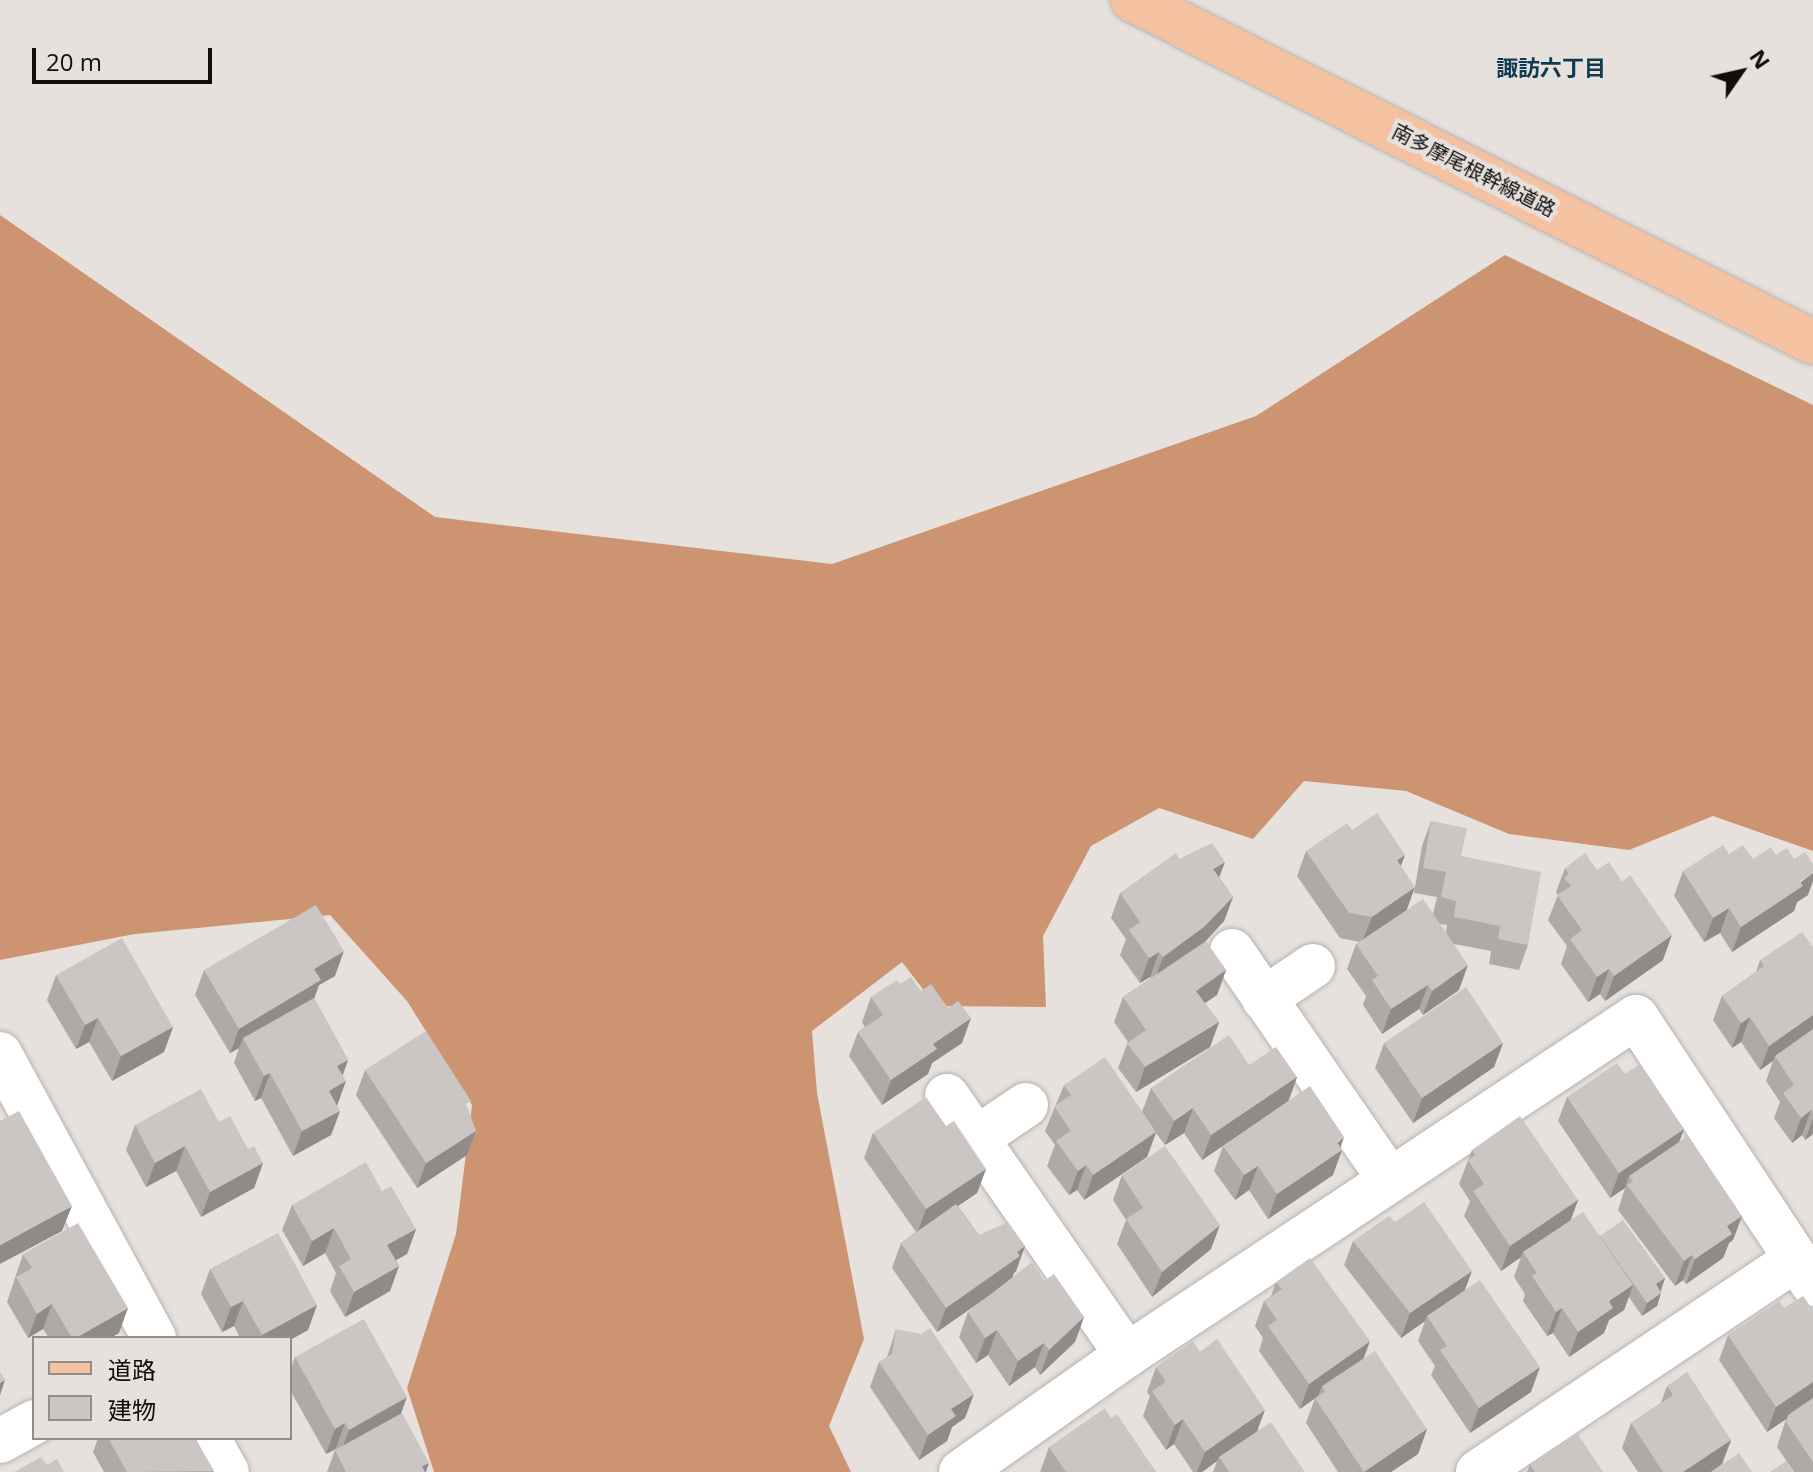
<!DOCTYPE html>
<meta charset="utf-8">
<style>
body{margin:0}
#map{position:relative;width:1813px;height:1472px;overflow:hidden;background:#e7e1de;font-family:"Open Sans","Noto Sans JP",sans-serif}
div>[style]{position:absolute}
.forest>*{inset:0;background:#cc9471}
.roads{filter:drop-shadow(0 0 2px #b7b2af) drop-shadow(0 0 2px #b7b2af)}
.minor>*{height:44px;margin:-22px;padding:0 22px;transform-origin:22px;border-radius:22px;background:#fff}
.major>*{height:44px;margin:-22px;padding:0 22px;transform-origin:22px;border-radius:22px;background:#f5c2a1}
.wall>*{inset:0;background:#afaaa8}
.shaded-wall>*{inset:0;background:#8e8b88}
.building>*{inset:0;background:#cbc6c3}
span{translate:-50% -50%;white-space:nowrap;text-align:center;line-height:1.15;-webkit-text-stroke:8px #e7e1de;paint-order:stroke}
.street-label{font-size:20px;color:#100e0d}
.neighbourhood-label{font-size:22px;color:#0d3b4f;font-weight:700}
.legend{position:absolute;left:32px;top:1336px;width:260px;height:104px;box-sizing:border-box;background:#e7e1de;border:2px solid #918d8a;margin:0;padding:10px 14px;list-style:none;font-size:24px;color:#100e0d}
.legend li{display:flex;align-items:center;gap:16px;height:40px}
.legend b{width:40px;border:2px solid #918d8a}
.north{position:absolute;left:1701px;top:32px;width:80px;height:80px;-webkit-text-stroke:6px #e7e1de;paint-order:stroke;rotate:56deg;font-size:22px;font-weight:700;line-height:32px;text-align:center;color:#100e0d}
.north::after{content:'';display:block;margin:auto;width:28px;height:36px;background:#100e0d;clip-path:polygon(50% 0,100% 100%,50% 72%,0 100%)}
.scale{position:absolute;left:32px;top:48px;width:180px;height:36px;box-sizing:border-box;border:4px solid #100e0d;border-top:0;padding-left:10px;font-size:24px;line-height:28px;white-space:nowrap;color:#100e0d;-webkit-text-stroke:6px #e7e1de;paint-order:stroke}
</style>
<div id="map">
<div class="forest">
<i style="clip-path:polygon(0 215px,435px 517px,832px 564px,1256px 416px,1505px 255px,1813px 405px,1813px 851px,1713px 816px,1629px 850px,1509px 834px,1406px 791px,1304px 781px,1253px 839px,1159px 808px,1091px 846px,1043px 936px,1046px 1007px,936px 1006px,902px 962px,812px 1031px,817px 1093px,864px 1339px,829px 1426px,851px 1472px,434px 1472px,407px 1388px,456px 1234px,472px 1105px,407px 1001px,330px 915px,135px 934px,0 960px)"></i>
</div>
<div class="roads">
<div class="minor">
<i style="left:1232px;top:951px;width:278px;rotate:55.4deg"></i>
<i style="left:1264px;top:999px;width:59px;rotate:-34deg"></i>
<i style="left:0;top:1054px;width:323px;rotate:61.5deg"></i>
<i style="left:947px;top:1096px;width:315px;rotate:55.2deg"></i>
<i style="left:977px;top:1138px;width:59px;rotate:-34deg"></i>
<i style="left:208px;top:1438px;width:39px;rotate:61deg"></i>
<i style="left:0;top:1441px;width:39px;rotate:-29deg"></i>
<i style="left:961px;top:1472px;width:203px;rotate:-35.2deg"></i>
<i style="left:1127px;top:1355px;width:611px;rotate:-33.59deg"></i>
<i style="left:1636px;top:1017px;width:320px;rotate:56.5deg"></i>
<i style="left:1478px;top:1472px;width:383px;rotate:-33.8deg"></i>
</div>
<div class="major">
<i style="left:1133px;top:0;width:761px;rotate:26.7deg"></i>
</div>
</div>
<div class="wall">
<i style="clip-path:polygon(evenodd,1431px 821px,1461px 856px,1528px 945px,1519px 970px,1489px 964px,1491px 951px,1454px 944px,1459px 990px,1423px 1015px,1419px 1009px,1382px 1034px,1363px 1005px,1366px 996px,1347px 969px,1356px 944px,1360px 942px,1340px 938px,1297px 876px,1306px 851px,1352px 830px,1401px 866px,1407px 910px,1433px 914px,1437px 897px,1414px 893px,1422px 846px,1431px 821px,1440px 924px,1447px 925px,1446px 933px,1440px 924px)"></i>
<i style="clip-path:polygon(1729px 854px,1753px 859px,1776px 855px,1808px 895px,1797px 902px,1794px 911px,1732px 952px,1720px 933px,1704px 942px,1674px 896px,1683px 871px)"></i>
<i style="clip-path:polygon(1179px 859px,1219px 877px,1233px 897px,1224px 921px,1205px 942px,1226px 970px,1217px 995px,1205px 1003px,1219px 1022px,1210px 1047px,1136px 1092px,1118px 1068px,1128px 1042px,1114px 1022px,1123px 997px,1151px 978px,1150px 977px,1140px 983px,1120px 955px,1126px 939px,1111px 918px,1120px 893px)"></i>
<i style="clip-path:polygon(1565px 868px,1597px 870px,1663px 960px,1605px 1001px,1600px 994px,1588px 1002px,1561px 964px,1567px 946px,1548px 920px,1558px 895px,1556px 892px)"></i>
<i style="clip-path:polygon(1813px 947px,1813px 1134px,1805px 1140px,1802px 1135px,1792px 1143px,1774px 1118px,1780px 1102px,1766px 1081px,1773px 1061px,1760px 1070px,1741px 1042px,1732px 1048px,1713px 1020px,1722px 996px,1756px 972px,1760px 960px)"></i>
<i style="clip-path:polygon(204px 970px,335px 976px,319px 985px,314px 998px,348px 1060px,343px 1075px,337px 1106px,340px 1111px,331px 1135px,293px 1156px,261px 1098px,255px 1101px,234px 1063px,239px 1048px,230px 1053px,195px 995px)"></i>
<i style="clip-path:polygon(56px 975px,173px 1027px,164px 1052px,112px 1081px,89px 1042px,76px 1049px,47px 1000px)"></i>
<i style="clip-path:polygon(900px 984px,921px 991px,962px 1043px,932px 1063px,928px 1074px,882px 1105px,849px 1056px,858px 1032px,865px 1027px,862px 1022px,871px 997px)"></i>
<i style="clip-path:polygon(1384px 1043px,1503px 1043px,1494px 1067px,1413px 1123px,1375px 1068px)"></i>
<i style="clip-path:polygon(1249px 1065px,1297px 1077px,1288px 1102px,1202px 1160px,1184px 1133px,1165px 1145px,1156px 1133px,1147px 1157px,1084px 1200px,1077px 1190px,1069px 1195px,1047px 1166px,1055px 1145px,1045px 1131px,1064px 1085px,1142px 1112px,1151px 1088px)"></i>
<i style="clip-path:polygon(365px 1070px,468px 1110px,476px 1131px,467px 1155px,417px 1188px,356px 1095px)"></i>
<i style="clip-path:polygon(1625px 1074px,1679px 1142px,1742px 1216px,1733px 1240px,1729px 1243px,1723px 1258px,1686px 1284px,1683px 1280px,1675px 1286px,1618px 1210px,1625px 1188px,1610px 1198px,1558px 1121px,1567px 1097px)"></i>
<i style="clip-path:polygon(219px 1122px,263px 1163px,254px 1188px,201px 1217px,176px 1171px,146px 1187px,126px 1150px,135px 1125px)"></i>
<i style="clip-path:polygon(946px 1126px,986px 1169px,977px 1193px,958px 1206px,979px 1235px,1025px 1246px,1016px 1271px,1014px 1273px,1012px 1278px,1044px 1281px,1084px 1317px,1075px 1342px,1040px 1375px,1035px 1367px,1009px 1386px,988px 1355px,976px 1363px,959px 1337px,968px 1312px,989px 1296px,937px 1332px,892px 1268px,901px 1243px,916px 1232px,864px 1158px,873px 1133px)"></i>
<i style="clip-path:polygon(1223px 1146px,1340px 1147px,1333px 1175px,1268px 1219px,1249px 1190px,1235px 1200px,1214px 1171px)"></i>
<i style="clip-path:polygon(1472px 1150px,1578px 1200px,1570px 1221px,1600px 1236px,1665px 1278px,1657px 1306px,1642px 1316px,1629px 1297px,1624px 1310px,1609px 1320px,1604px 1333px,1569px 1357px,1553px 1333px,1547px 1336px,1523px 1301px,1525px 1294px,1514px 1277px,1521px 1257px,1501px 1271px,1464px 1216px,1470px 1201px,1459px 1184px)"></i>
<i style="clip-path:polygon(1122px 1175px,1211px 1249px,1152px 1297px,1117px 1244px,1126px 1220px,1113px 1200px)"></i>
<i style="clip-path:polygon(382px 1191px,416px 1229px,407px 1254px,396px 1260px,399px 1266px,390px 1291px,345px 1317px,330px 1291px,336px 1273px,325px 1253px,303px 1266px,282px 1230px,292px 1205px)"></i>
<i style="clip-path:polygon(1395px 1222px,1464px 1290px,1531px 1392px,1470px 1433px,1431px 1375px,1435px 1366px,1418px 1341px,1425px 1321px,1401px 1338px,1344px 1265px,1353px 1241px)"></i>
<i style="clip-path:polygon(23px 1254px,119px 1333px,110px 1338px,49px 1338px,43px 1329px,28px 1338px,7px 1302px)"></i>
<i style="clip-path:polygon(210px 1269px,317px 1305px,308px 1330px,290px 1340px,290px 1338px,240px 1338px,234px 1326px,222px 1332px,201px 1294px)"></i>
<i style="clip-path:polygon(1276px 1282px,1364px 1359px,1427px 1429px,1418px 1454px,1391px 1472px,1338px 1472px,1306px 1423px,1315px 1398px,1318px 1396px,1300px 1409px,1259px 1351px,1263px 1338px,1255px 1326px,1264px 1301px,1271px 1296px)"></i>
<i style="clip-path:polygon(1784px 1308px,1813px 1310px,1813px 1472px,1794px 1472px,1777px 1447px,1786px 1419px,1767px 1432px,1719px 1360px,1728px 1335px)"></i>
<i style="clip-path:polygon(896px 1329px,965px 1418px,952px 1427px,947px 1441px,919px 1460px,870px 1387px,879px 1362px,887px 1357px)"></i>
<i style="clip-path:polygon(295px 1357px,401px 1414px,426px 1472px,327px 1472px,335px 1450px,337px 1449px,326px 1454px,290px 1390px,290px 1371px)"></i>
<i style="clip-path:polygon(1156px 1367px,1258px 1430px,1305px 1472px,1213px 1472px,1217px 1461px,1202px 1472px,1193px 1472px,1174px 1444px,1166px 1450px,1143px 1416px,1150px 1396px,1147px 1392px)"></i>
<i style="clip-path:polygon(1667px 1386px,1731px 1440px,1722px 1464px,1711px 1472px,1638px 1472px,1622px 1448px,1631px 1423px,1661px 1403px)"></i>
<i style="clip-path:polygon(1111px 1418px,1156px 1472px,1040px 1472px,1049px 1447px)"></i>
<i style="clip-path:polygon(98px 1438px,195px 1438px,214px 1472px,104px 1472px,93px 1452px)"></i>
<i style="clip-path:polygon(1530px 1464px,1603px 1472px,1527px 1472px)"></i>
</div>
<div class="shaded-wall">
<i style="clip-path:polygon(1405px 855px,1396px 880px,1397px 860px)"></i>
<i style="clip-path:polygon(1225px 862px,1216px 886px,1213px 869px)"></i>
<i style="clip-path:polygon(1813px 873px,1813px 881px,1808px 895px,1797px 902px,1794px 911px,1732px 952px,1741px 927px)"></i>
<i style="clip-path:polygon(1415px 887px,1406px 912px,1362px 942px,1372px 917px)"></i>
<i style="clip-path:polygon(1233px 897px,1224px 921px,1195px 952px,1154px 982px,1163px 957px)"></i>
<i style="clip-path:polygon(1729px 908px,1720px 933px,1704px 942px,1713px 918px)"></i>
<i style="clip-path:polygon(1672px 935px,1663px 960px,1605px 1001px,1614px 976px)"></i>
<i style="clip-path:polygon(344px 951px,335px 976px,319px 985px,312px 1005px,243px 1038px,239px 1048px,230px 1053px,239px 1029px,314px 969px)"></i>
<i style="clip-path:polygon(1159px 952px,1150px 977px,1140px 983px,1149px 958px)"></i>
<i style="clip-path:polygon(1468px 965px,1459px 990px,1423px 1015px,1432px 991px)"></i>
<i style="clip-path:polygon(1609px 969px,1600px 994px,1588px 1002px,1597px 977px)"></i>
<i style="clip-path:polygon(1226px 970px,1217px 995px,1187px 1015px,1196px 991px)"></i>
<i style="clip-path:polygon(1428px 985px,1419px 1009px,1382px 1034px,1391px 1009px)"></i>
<i style="clip-path:polygon(1813px 1015px,1813px 1034px,1775px 1056px,1773px 1061px,1760px 1070px,1769px 1046px)"></i>
<i style="clip-path:polygon(1750px 1017px,1741px 1042px,1732px 1048px,1741px 1023px)"></i>
<i style="clip-path:polygon(98px 1018px,89px 1042px,76px 1049px,85px 1025px)"></i>
<i style="clip-path:polygon(971px 1018px,962px 1043px,932px 1063px,928px 1074px,882px 1105px,891px 1080px,933px 1044px)"></i>
<i style="clip-path:polygon(1219px 1022px,1210px 1047px,1136px 1092px,1145px 1067px)"></i>
<i style="clip-path:polygon(173px 1027px,164px 1052px,112px 1081px,121px 1056px)"></i>
<i style="clip-path:polygon(1503px 1043px,1494px 1067px,1413px 1123px,1422px 1098px)"></i>
<i style="clip-path:polygon(348px 1060px,339px 1084px,346px 1081px,337px 1106px,320px 1115px,337px 1066px)"></i>
<i style="clip-path:polygon(270px 1073px,261px 1098px,255px 1101px,264px 1076px)"></i>
<i style="clip-path:polygon(1297px 1077px,1288px 1102px,1202px 1160px,1211px 1135px)"></i>
<i style="clip-path:polygon(1193px 1108px,1184px 1133px,1165px 1145px,1174px 1121px)"></i>
<i style="clip-path:polygon(1811px 1110px,1802px 1135px,1792px 1143px,1801px 1118px)"></i>
<i style="clip-path:polygon(340px 1111px,331px 1135px,293px 1156px,302px 1131px)"></i>
<i style="clip-path:polygon(1813px 1119px,1813px 1134px,1805px 1140px)"></i>
<i style="clip-path:polygon(1684px 1129px,1675px 1154px,1633px 1182px,1629px 1176px,1625px 1188px,1610px 1198px,1619px 1173px)"></i>
<i style="clip-path:polygon(476px 1131px,467px 1155px,417px 1188px,426px 1163px)"></i>
<i style="clip-path:polygon(1156px 1132px,1147px 1157px,1084px 1200px,1093px 1175px)"></i>
<i style="clip-path:polygon(1344px 1137px,1339px 1152px,1342px 1150px,1333px 1175px,1268px 1219px,1277px 1194px)"></i>
<i style="clip-path:polygon(185px 1146px,176px 1171px,146px 1187px,155px 1163px)"></i>
<i style="clip-path:polygon(263px 1163px,254px 1188px,201px 1217px,210px 1192px)"></i>
<i style="clip-path:polygon(1086px 1165px,1077px 1190px,1069px 1195px,1078px 1171px)"></i>
<i style="clip-path:polygon(1258px 1166px,1249px 1190px,1235px 1200px,1244px 1175px)"></i>
<i style="clip-path:polygon(986px 1169px,977px 1193px,917px 1234px,926px 1209px)"></i>
<i style="clip-path:polygon(1578px 1200px,1569px 1225px,1523px 1252px,1521px 1257px,1501px 1271px,1510px 1246px)"></i>
<i style="clip-path:polygon(72px 1206px,62px 1231px,0 1264px,0 1245px)"></i>
<i style="clip-path:polygon(1742px 1216px,1733px 1240px,1729px 1243px,1723px 1258px,1686px 1284px,1695px 1259px,1727px 1226px)"></i>
<i style="clip-path:polygon(1220px 1225px,1211px 1249px,1152px 1297px,1162px 1272px)"></i>
<i style="clip-path:polygon(334px 1228px,325px 1253px,303px 1266px,312px 1241px)"></i>
<i style="clip-path:polygon(416px 1229px,407px 1254px,378px 1270px,387px 1245px)"></i>
<i style="clip-path:polygon(1025px 1246px,1016px 1271px,1014px 1273px,1011px 1280px,937px 1332px,946px 1308px)"></i>
<i style="clip-path:polygon(1692px 1255px,1683px 1280px,1675px 1286px,1684px 1261px)"></i>
<i style="clip-path:polygon(399px 1266px,390px 1291px,345px 1317px,354px 1292px)"></i>
<i style="clip-path:polygon(1472px 1271px,1463px 1295px,1427px 1316px,1425px 1321px,1401px 1338px,1410px 1313px)"></i>
<i style="clip-path:polygon(1665px 1278px,1660px 1291px,1656px 1284px)"></i>
<i style="clip-path:polygon(1633px 1285px,1624px 1310px,1609px 1320px,1604px 1333px,1569px 1357px,1578px 1332px,1609px 1301px)"></i>
<i style="clip-path:polygon(1661px 1293px,1657px 1306px,1642px 1316px,1647px 1303px)"></i>
<i style="clip-path:polygon(243px 1301px,234px 1326px,222px 1332px,231px 1307px)"></i>
<i style="clip-path:polygon(52px 1304px,43px 1329px,28px 1338px,37px 1314px)"></i>
<i style="clip-path:polygon(317px 1305px,308px 1330px,290px 1340px,290px 1338px,260px 1338px,262px 1335px)"></i>
<i style="clip-path:polygon(128px 1308px,119px 1333px,110px 1338px,76px 1338px)"></i>
<i style="clip-path:polygon(1562px 1308px,1553px 1333px,1547px 1336px,1556px 1312px)"></i>
<i style="clip-path:polygon(1084px 1317px,1075px 1342px,1040px 1375px,1049px 1350px)"></i>
<i style="clip-path:polygon(997px 1330px,988px 1355px,976px 1363px,985px 1338px)"></i>
<i style="clip-path:polygon(1370px 1341px,1361px 1366px,1322px 1386px,1318px 1396px,1300px 1409px,1309px 1384px)"></i>
<i style="clip-path:polygon(1044px 1343px,1035px 1367px,1009px 1386px,1018px 1361px)"></i>
<i style="clip-path:polygon(1540px 1367px,1531px 1392px,1470px 1433px,1479px 1408px)"></i>
<i style="clip-path:polygon(5px 1380px,0 1395px,0 1383px)"></i>
<i style="clip-path:polygon(1813px 1382px,1813px 1401px,1767px 1432px,1776px 1407px)"></i>
<i style="clip-path:polygon(974px 1394px,965px 1418px,952px 1427px,947px 1441px,919px 1460px,928px 1435px,951px 1409px)"></i>
<i style="clip-path:polygon(407px 1397px,398px 1422px,340px 1455px,349px 1430px)"></i>
<i style="clip-path:polygon(1265px 1410px,1256px 1434px,1219px 1457px,1217px 1461px,1202px 1472px,1197px 1472px,1205px 1452px)"></i>
<i style="clip-path:polygon(1183px 1419px,1174px 1444px,1166px 1450px,1175px 1425px)"></i>
<i style="clip-path:polygon(345px 1423px,336px 1448px,326px 1454px,335px 1429px)"></i>
<i style="clip-path:polygon(1427px 1429px,1418px 1454px,1391px 1472px,1364px 1472px)"></i>
<i style="clip-path:polygon(1731px 1440px,1722px 1464px,1711px 1472px,1683px 1472px)"></i>
<i style="clip-path:polygon(429px 1463px,426px 1472px,420px 1472px,422px 1466px)"></i>
</div>
<div class="building">
<i style="clip-path:polygon(1377px 813px,1405px 855px,1397px 860px,1415px 887px,1372px 917px,1349px 913px,1306px 851px,1347px 823px,1352px 830px)"></i>
<i style="clip-path:polygon(1431px 821px,1467px 828px,1461px 856px,1541px 872px,1528px 945px,1498px 939px,1500px 926px,1454px 917px,1456px 901px,1441px 897px,1446px 872px,1423px 868px)"></i>
<i style="clip-path:polygon(1212px 843px,1225px 862px,1213px 869px,1233px 897px,1204px 927px,1163px 957px,1159px 952px,1149px 958px,1129px 930px,1140px 922px,1120px 893px,1176px 853px,1179px 859px)"></i>
<i style="clip-path:polygon(1723px 845px,1729px 854px,1743px 845px,1753px 859px,1771px 847px,1776px 855px,1787px 848px,1794px 859px,1805px 852px,1813px 864px,1813px 873px,1800px 881px,1803px 886px,1741px 927px,1729px 908px,1713px 918px,1683px 871px)"></i>
<i style="clip-path:polygon(1585px 853px,1597px 870px,1609px 862px,1622px 882px,1630px 875px,1672px 935px,1614px 976px,1609px 969px,1597px 977px,1570px 939px,1582px 930px,1557px 895px,1571px 886px,1564px 878px,1569px 874px,1565px 868px)"></i>
<i style="clip-path:polygon(1423px 899px,1468px 965px,1432px 991px,1428px 985px,1391px 1009px,1372px 980px,1378px 976px,1356px 944px)"></i>
<i style="clip-path:polygon(316px 905px,344px 951px,314px 969px,321px 980px,239px 1029px,204px 970px)"></i>
<i style="clip-path:polygon(1802px 932px,1813px 947px,1813px 1015px,1769px 1046px,1750px 1017px,1741px 1023px,1722px 996px,1764px 966px,1760px 960px)"></i>
<i style="clip-path:polygon(122px 938px,173px 1027px,121px 1056px,98px 1018px,85px 1025px,56px 975px)"></i>
<i style="clip-path:polygon(1206px 941px,1226px 970px,1196px 991px,1219px 1022px,1145px 1067px,1127px 1043px,1146px 1030px,1123px 997px)"></i>
<i style="clip-path:polygon(911px 977px,921px 991px,931px 984px,948px 1008px,958px 1001px,971px 1018px,933px 1044px,937px 1049px,891px 1080px,858px 1032px,883px 1015px,871px 997px,897px 980px,900px 984px)"></i>
<i style="clip-path:polygon(1466px 987px,1503px 1043px,1422px 1098px,1384px 1043px)"></i>
<i style="clip-path:polygon(314px 998px,348px 1060px,337px 1066px,346px 1081px,329px 1091px,340px 1111px,302px 1131px,270px 1073px,264px 1076px,243px 1038px)"></i>
<i style="clip-path:polygon(1813px 1029px,1813px 1113px,1811px 1110px,1801px 1118px,1783px 1093px,1794px 1085px,1775px 1056px)"></i>
<i style="clip-path:polygon(426px 1031px,471px 1101px,466px 1104px,476px 1131px,426px 1163px,365px 1070px)"></i>
<i style="clip-path:polygon(1229px 1035px,1249px 1065px,1276px 1047px,1297px 1077px,1211px 1135px,1193px 1108px,1174px 1121px,1151px 1088px)"></i>
<i style="clip-path:polygon(1105px 1057px,1156px 1132px,1093px 1175px,1086px 1165px,1078px 1171px,1056px 1141px,1071px 1131px,1054px 1106px,1071px 1095px,1064px 1085px)"></i>
<i style="clip-path:polygon(1617px 1063px,1625px 1074px,1640px 1064px,1684px 1129px,1619px 1173px,1567px 1097px)"></i>
<i style="clip-path:polygon(1310px 1086px,1344px 1137px,1337px 1142px,1342px 1150px,1277px 1194px,1258px 1166px,1244px 1175px,1223px 1146px)"></i>
<i style="clip-path:polygon(201px 1089px,219px 1122px,230px 1116px,248px 1149px,254px 1146px,263px 1163px,210px 1192px,185px 1146px,155px 1163px,135px 1125px)"></i>
<i style="clip-path:polygon(926px 1097px,946px 1126px,954px 1121px,986px 1169px,926px 1209px,873px 1133px)"></i>
<i style="clip-path:polygon(19px 1111px,72px 1206px,0 1245px,0 1121px)"></i>
<i style="clip-path:polygon(1520px 1116px,1578px 1200px,1510px 1246px,1473px 1191px,1484px 1184px,1468px 1160px,1475px 1155px,1472px 1150px)"></i>
<i style="clip-path:polygon(1688px 1136px,1742px 1216px,1727px 1226px,1732px 1234px,1695px 1259px,1692px 1255px,1684px 1261px,1627px 1185px,1633px 1182px,1629px 1176px)"></i>
<i style="clip-path:polygon(1165px 1146px,1220px 1225px,1162px 1272px,1126px 1219px,1143px 1208px,1122px 1175px)"></i>
<i style="clip-path:polygon(366px 1162px,382px 1191px,391px 1186px,416px 1229px,387px 1245px,399px 1266px,354px 1292px,339px 1266px,351px 1259px,334px 1228px,312px 1241px,292px 1205px)"></i>
<i style="clip-path:polygon(1424px 1202px,1472px 1271px,1410px 1313px,1353px 1241px,1389px 1216px,1395px 1222px)"></i>
<i style="clip-path:polygon(956px 1204px,979px 1235px,1008px 1222px,1025px 1246px,1017px 1252px,1020px 1256px,946px 1308px,901px 1243px)"></i>
<i style="clip-path:polygon(1583px 1212px,1633px 1285px,1609px 1301px,1613px 1308px,1578px 1332px,1562px 1308px,1556px 1312px,1532px 1276px,1537px 1273px,1523px 1252px)"></i>
<i style="clip-path:polygon(1623px 1220px,1665px 1278px,1656px 1284px,1661px 1293px,1647px 1303px,1600px 1236px)"></i>
<i style="clip-path:polygon(78px 1223px,128px 1308px,76px 1338px,72px 1338px,52px 1304px,37px 1314px,16px 1277px,32px 1268px,23px 1254px)"></i>
<i style="clip-path:polygon(278px 1233px,317px 1305px,262px 1335px,243px 1301px,231px 1307px,210px 1269px)"></i>
<i style="clip-path:polygon(1310px 1258px,1370px 1341px,1309px 1384px,1268px 1326px,1277px 1320px,1264px 1301px,1282px 1289px,1276px 1282px)"></i>
<i style="clip-path:polygon(1032px 1262px,1044px 1281px,1054px 1274px,1084px 1317px,1049px 1350px,1044px 1343px,1018px 1361px,997px 1330px,985px 1338px,968px 1312px)"></i>
<i style="clip-path:polygon(1480px 1280px,1540px 1367px,1479px 1408px,1440px 1350px,1447px 1346px,1427px 1316px)"></i>
<i style="clip-path:polygon(1803px 1296px,1813px 1310px,1813px 1382px,1776px 1407px,1728px 1335px,1779px 1301px,1784px 1308px)"></i>
<i style="clip-path:polygon(364px 1319px,407px 1397px,349px 1430px,345px 1423px,335px 1429px,295px 1357px)"></i>
<i style="clip-path:polygon(930px 1328px,974px 1394px,951px 1409px,956px 1416px,928px 1435px,879px 1362px,892px 1354px,896px 1329px,921px 1334px)"></i>
<i style="clip-path:polygon(1217px 1339px,1265px 1410px,1205px 1452px,1183px 1419px,1175px 1425px,1152px 1391px,1166px 1382px,1156px 1367px,1193px 1341px,1200px 1352px)"></i>
<i style="clip-path:polygon(1375px 1351px,1427px 1429px,1364px 1472px,1315px 1398px,1325px 1392px,1322px 1386px)"></i>
<i style="clip-path:polygon(0 1372px,5px 1380px,0 1383px)"></i>
<i style="clip-path:polygon(1687px 1372px,1731px 1440px,1683px 1472px,1663px 1472px,1631px 1423px,1673px 1395px,1667px 1386px)"></i>
<i style="clip-path:polygon(1813px 1398px,1813px 1462px,1786px 1422px,1788px 1415px)"></i>
<i style="clip-path:polygon(1105px 1408px,1111px 1418px,1117px 1414px,1156px 1472px,1066px 1472px,1049px 1447px)"></i>
<i style="clip-path:polygon(402px 1413px,429px 1463px,422px 1466px,425px 1472px,346px 1472px,335px 1450px)"></i>
<i style="clip-path:polygon(1271px 1422px,1305px 1472px,1229px 1472px,1219px 1457px)"></i>
<i style="clip-path:polygon(1577px 1433px,1603px 1472px,1535px 1472px,1530px 1464px)"></i>
<i style="clip-path:polygon(108px 1438px,195px 1438px,214px 1471px,127px 1472px)"></i>
<i style="clip-path:polygon(1739px 1453px,1752px 1472px,1711px 1472px)"></i>
<i style="clip-path:polygon(41px 1457px,47px 1465px,57px 1459px,64px 1472px,14px 1472px)"></i>
<i style="clip-path:polygon(1786px 1461px,1793px 1472px,1770px 1472px)"></i>
</div>
<div class="street-label">
<span style="left:1474px;top:170px;rotate:27deg">南多摩尾根幹線道路</span>
</div>
<div class="neighbourhood-label">
<span style="left:1551px;top:68px">諏訪六丁目</span>
</div>
<ul class="legend">
<li><b style="height:10px;background:#f5c2a1"></b>道路</li>
<li><b style="height:22px;background:#cbc6c3"></b>建物</li>
</ul>
<div class="north">N</div>
<div class="scale">20 m</div>
</div>
